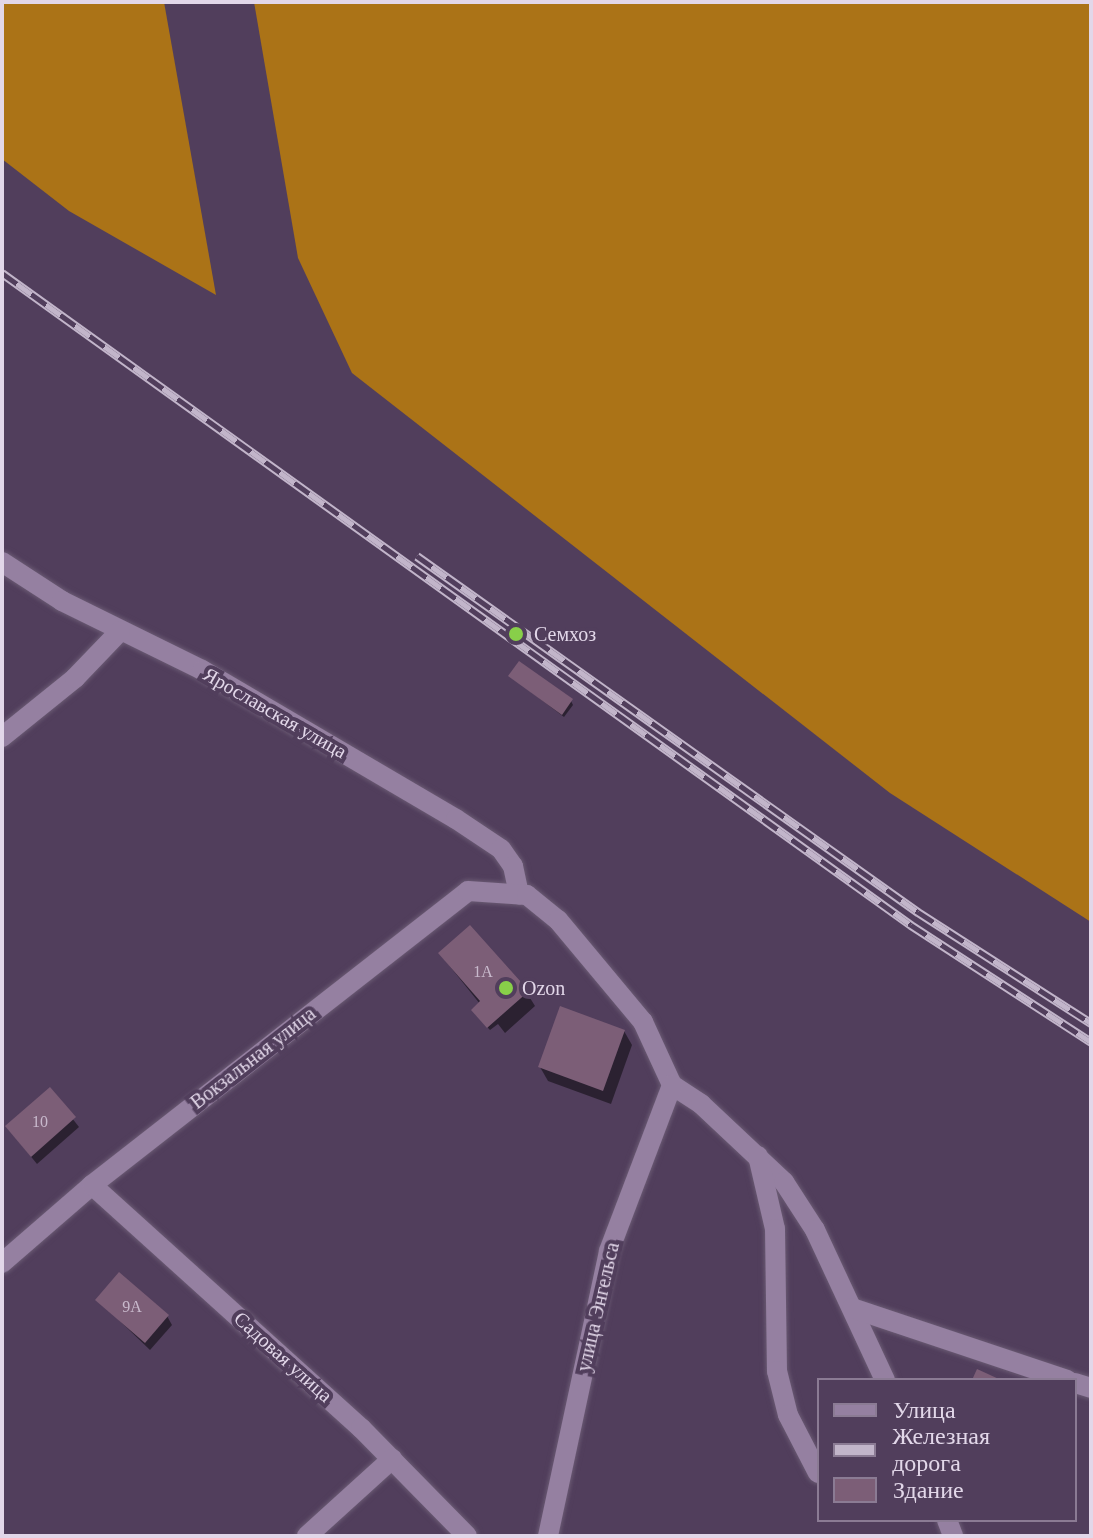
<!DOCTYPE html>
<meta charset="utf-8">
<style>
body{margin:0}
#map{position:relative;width:1093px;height:1538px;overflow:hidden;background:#513e5c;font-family:"Times New Roman",serif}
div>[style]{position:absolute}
.forest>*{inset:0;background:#ab7317}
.shadow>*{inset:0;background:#0007}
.building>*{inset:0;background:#7c5e77}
.roads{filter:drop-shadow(0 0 2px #6a5a73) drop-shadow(0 0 2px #6a5a73)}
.minor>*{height:20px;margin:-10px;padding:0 10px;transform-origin:10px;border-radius:10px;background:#9580a1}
.rail>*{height:9px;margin-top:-4.5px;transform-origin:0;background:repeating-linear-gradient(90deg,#513e5c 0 18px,#c2b5ca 0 36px);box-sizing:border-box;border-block:2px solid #c2b5ca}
.dots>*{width:22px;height:22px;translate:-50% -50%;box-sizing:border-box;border:4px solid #513e5c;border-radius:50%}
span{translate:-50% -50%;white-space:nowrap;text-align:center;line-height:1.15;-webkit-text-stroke:8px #513e5c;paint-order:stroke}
.number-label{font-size:16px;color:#c8b9cc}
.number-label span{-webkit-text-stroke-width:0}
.poi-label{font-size:20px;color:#e2d7e9}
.left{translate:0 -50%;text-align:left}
.street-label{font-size:20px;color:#e2d7e9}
.frame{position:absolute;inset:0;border:4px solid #e2d7e9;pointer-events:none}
.legend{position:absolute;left:817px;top:1378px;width:260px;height:144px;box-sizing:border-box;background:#513e5c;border:2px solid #8b7b94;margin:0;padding:10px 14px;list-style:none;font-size:24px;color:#e2d7e9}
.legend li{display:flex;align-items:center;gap:16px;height:40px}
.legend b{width:40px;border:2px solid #8b7b94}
</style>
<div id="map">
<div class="forest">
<i style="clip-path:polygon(2px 2px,164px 2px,216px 295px,69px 211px,2px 159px)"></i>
<i style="clip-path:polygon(254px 2px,1091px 2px,1091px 922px,890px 793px,352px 373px,298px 258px)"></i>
</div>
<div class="shadow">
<i style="clip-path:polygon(510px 676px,571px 701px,573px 705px,564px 717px)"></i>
<i style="clip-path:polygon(440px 954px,527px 993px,535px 1006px,505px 1033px,498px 1024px,490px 1030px,475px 1014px,480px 1004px)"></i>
<i style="clip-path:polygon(624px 1031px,632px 1045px,611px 1104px,548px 1081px,540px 1067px)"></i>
<i style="clip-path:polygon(50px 1090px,79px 1127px,37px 1164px,7px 1127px)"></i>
<i style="clip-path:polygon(98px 1300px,167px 1316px,172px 1325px,150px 1350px)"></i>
</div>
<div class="building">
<i style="clip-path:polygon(519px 661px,573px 699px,562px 715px,508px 676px)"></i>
<i style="clip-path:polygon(470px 925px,529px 991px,487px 1028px,471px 1010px,480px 1001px,438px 953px)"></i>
<i style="clip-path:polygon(560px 1006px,625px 1030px,603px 1091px,538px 1067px)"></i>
<i style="clip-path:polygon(50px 1087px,76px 1117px,31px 1157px,5px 1126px)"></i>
<i style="clip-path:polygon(119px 1272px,169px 1315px,145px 1343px,95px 1300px)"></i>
<i style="clip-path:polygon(977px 1369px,1001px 1380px,972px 1380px)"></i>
</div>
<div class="roads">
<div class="minor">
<i style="left:2px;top:562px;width:72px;rotate:33deg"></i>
<i style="left:62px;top:601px;width:156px;rotate:26.2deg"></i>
<i style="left:202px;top:670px;width:294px;rotate:30.4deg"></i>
<i style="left:456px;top:819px;width:54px;rotate:33.7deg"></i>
<i style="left:501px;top:849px;width:21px;rotate:55deg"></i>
<i style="left:513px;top:866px;width:29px;rotate:78deg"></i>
<i style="left:2px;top:737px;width:94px;rotate:-38.9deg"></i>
<i style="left:75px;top:678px;width:65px;rotate:-46.2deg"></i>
<i style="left:672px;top:1085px;width:35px;rotate:33deg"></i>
<i style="left:701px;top:1104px;width:114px;rotate:43.2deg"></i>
<i style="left:784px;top:1182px;width:57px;rotate:57.1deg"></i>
<i style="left:815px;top:1230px;width:166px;rotate:65deg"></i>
<i style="left:758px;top:1156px;width:75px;rotate:76.9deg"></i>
<i style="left:775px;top:1229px;width:142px;rotate:89.2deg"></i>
<i style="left:777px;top:1371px;width:45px;rotate:76deg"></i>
<i style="left:788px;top:1415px;width:65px;rotate:62.7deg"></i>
<i style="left:92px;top:1185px;width:363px;rotate:42.1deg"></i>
<i style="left:361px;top:1428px;width:151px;rotate:45.5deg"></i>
<i style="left:2px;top:1263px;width:119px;rotate:-40.9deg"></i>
<i style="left:92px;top:1185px;width:477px;rotate:-38deg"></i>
<i style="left:468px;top:891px;width:59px;rotate:3.9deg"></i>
<i style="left:527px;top:895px;width:40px;rotate:39deg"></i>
<i style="left:558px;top:920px;width:133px;rotate:50.2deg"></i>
<i style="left:643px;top:1022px;width:69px;rotate:65.3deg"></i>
<i style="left:852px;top:1308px;width:227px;rotate:18.5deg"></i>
<i style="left:1075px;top:1383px;width:17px;rotate:17deg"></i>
<i style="left:947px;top:1520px;width:17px;rotate:69deg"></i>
<i style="left:307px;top:1536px;width:115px;rotate:-42.2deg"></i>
<i style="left:548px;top:1536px;width:291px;rotate:-77.9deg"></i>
<i style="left:609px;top:1251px;width:178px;rotate:-69.2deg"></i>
</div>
</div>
<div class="rail">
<i style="left:2px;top:273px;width:1119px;rotate:35.65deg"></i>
<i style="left:911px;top:925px;width:215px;rotate:33deg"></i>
<i style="left:417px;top:556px;width:615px;rotate:35.4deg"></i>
<i style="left:918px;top:912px;width:206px;rotate:32.7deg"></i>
</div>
<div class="dots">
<i style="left:516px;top:634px;background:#88cf49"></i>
<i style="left:506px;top:988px;background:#88cf49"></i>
</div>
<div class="number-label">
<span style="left:483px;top:972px">1А</span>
<span style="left:40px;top:1122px">10</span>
<span style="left:132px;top:1307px">9А</span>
</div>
<div class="poi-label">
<span class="left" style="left:534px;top:634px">Семхоз</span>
<span class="left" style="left:522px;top:988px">Ozon</span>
</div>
<div class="street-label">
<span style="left:275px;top:713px;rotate:30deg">Ярославская улица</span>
<span style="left:253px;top:1058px;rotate:-38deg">Вокзальная улица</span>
<span style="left:598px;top:1307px;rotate:-77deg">улица Энгельса</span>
<span style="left:283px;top:1357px;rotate:42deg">Садовая улица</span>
</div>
<div class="frame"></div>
<ul class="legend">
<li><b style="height:10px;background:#9580a1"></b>Улица</li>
<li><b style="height:10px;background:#c2b5ca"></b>Железная дорога</li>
<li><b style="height:22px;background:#7c5e77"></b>Здание</li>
</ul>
</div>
